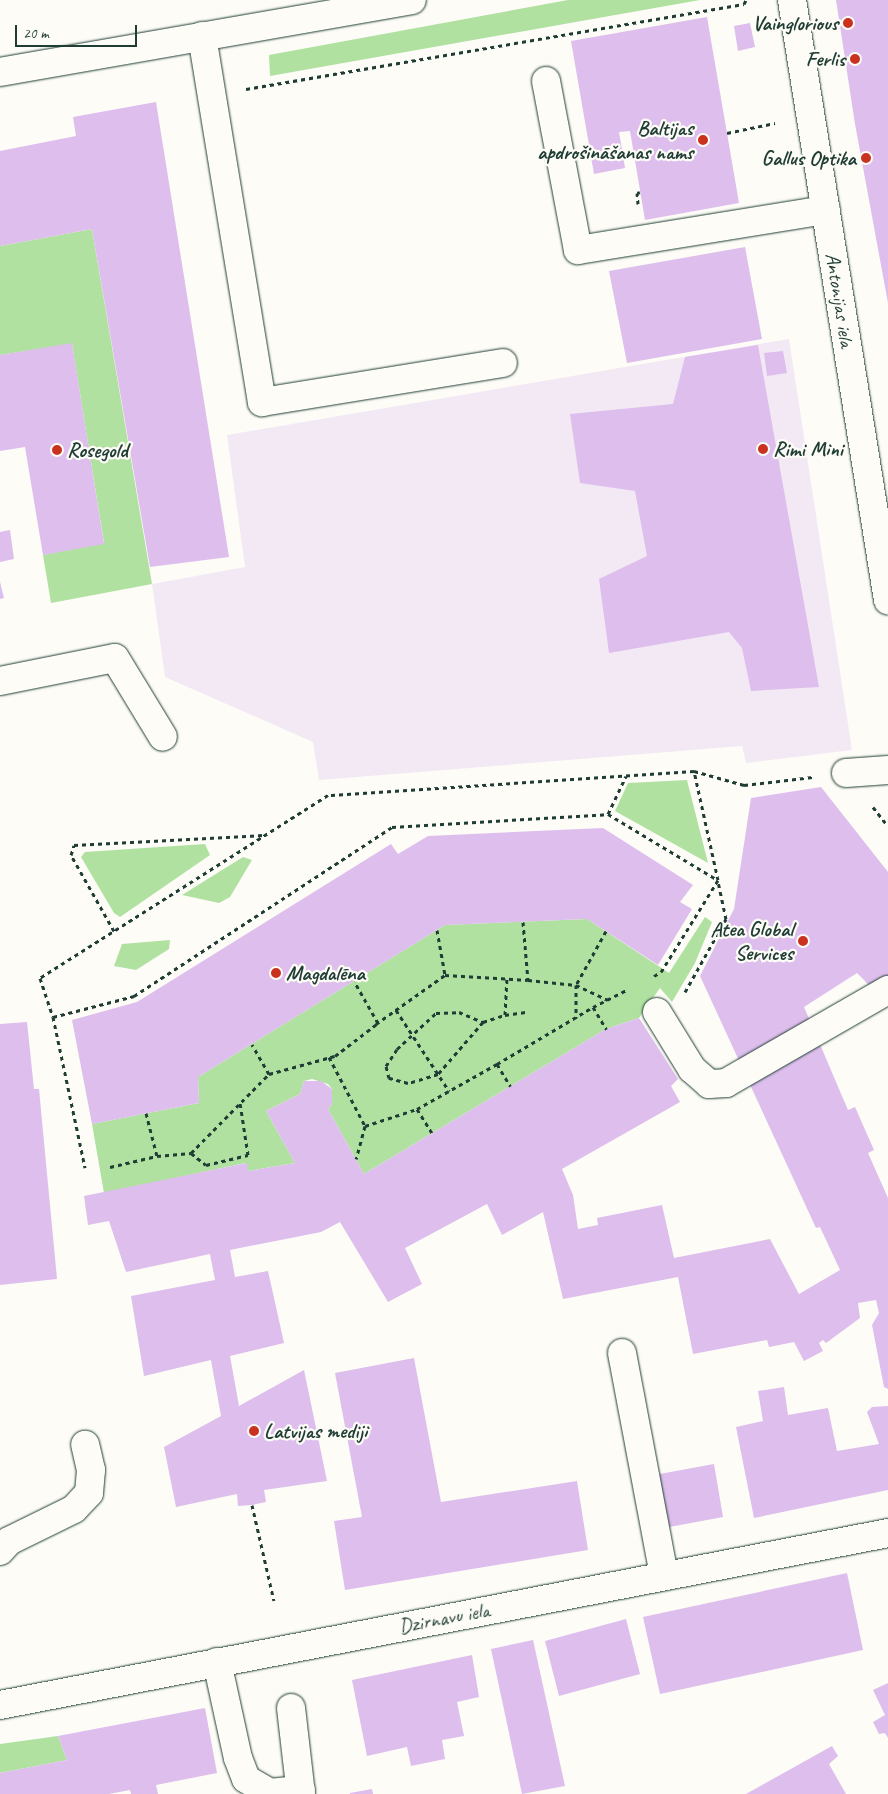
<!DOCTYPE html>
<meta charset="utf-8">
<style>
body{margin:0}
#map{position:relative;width:888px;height:1794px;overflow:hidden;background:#fdfcf7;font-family:Caveat,sans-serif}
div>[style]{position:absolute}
.built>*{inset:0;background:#f3e9f4}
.green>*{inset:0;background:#b0e1a1}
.building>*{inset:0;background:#ddbeec}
.path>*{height:3px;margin-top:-1.5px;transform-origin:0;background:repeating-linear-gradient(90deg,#1f3d34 0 4px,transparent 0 8px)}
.roads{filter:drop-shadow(0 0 1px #1f3d34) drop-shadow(0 0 1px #1f3d34)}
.minor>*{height:28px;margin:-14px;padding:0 14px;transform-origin:14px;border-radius:14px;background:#fdfcf7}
.dots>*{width:14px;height:14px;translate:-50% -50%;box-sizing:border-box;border:2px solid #fdfcf7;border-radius:50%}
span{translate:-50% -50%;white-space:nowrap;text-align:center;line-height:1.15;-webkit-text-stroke:4.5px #fdfcf7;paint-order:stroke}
.poi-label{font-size:21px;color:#1f3d34;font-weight:700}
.right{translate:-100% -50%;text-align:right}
.left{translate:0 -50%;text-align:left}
.street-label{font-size:21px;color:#1f3d34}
.scale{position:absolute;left:15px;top:25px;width:122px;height:22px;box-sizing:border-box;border:2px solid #1f3d34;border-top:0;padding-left:6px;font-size:15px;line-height:18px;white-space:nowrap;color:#1f3d34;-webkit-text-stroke:4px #fdfcf7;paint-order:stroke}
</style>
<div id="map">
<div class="built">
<i style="clip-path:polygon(789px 339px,852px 750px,746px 763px,742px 746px,319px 780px,313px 742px,165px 677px,152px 584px,245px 567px,227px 435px)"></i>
</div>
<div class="green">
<i style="clip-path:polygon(568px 0,700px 0,270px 76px,269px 55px)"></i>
<i style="clip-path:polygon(92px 229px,152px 584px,51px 603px,43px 555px,104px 543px,72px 344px,0 355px,0 246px)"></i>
<i style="clip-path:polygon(687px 780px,708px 863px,615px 811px,628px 783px)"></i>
<i style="clip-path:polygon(205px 844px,210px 855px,120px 917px,114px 913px,81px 857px,85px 852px)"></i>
<i style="clip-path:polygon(243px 857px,252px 860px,230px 897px,219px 903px,182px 895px)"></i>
<i style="clip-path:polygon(705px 917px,712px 922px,695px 963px,672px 1002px,660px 988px,639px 1018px,606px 1029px,364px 1174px,328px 1109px,332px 1104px,332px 1089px,328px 1084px,312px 1079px,304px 1081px,300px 1094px,266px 1111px,295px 1163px,248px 1171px,246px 1163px,104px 1193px,92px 1124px,199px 1103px,198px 1077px,445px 925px,587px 919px,669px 973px)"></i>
<i style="clip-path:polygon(170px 940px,169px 949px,136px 970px,114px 966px,122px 944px)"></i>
<i style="clip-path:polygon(58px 1736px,67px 1760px,0 1773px,0 1744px)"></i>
</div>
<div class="building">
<i style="clip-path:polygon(836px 0,888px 0,888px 303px,855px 124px)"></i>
<i style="clip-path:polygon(707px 17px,739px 203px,645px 220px,630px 131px,619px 132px,625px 168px,594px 174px,571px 41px)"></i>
<i style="clip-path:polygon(750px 23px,755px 47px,738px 51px,734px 26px)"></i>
<i style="clip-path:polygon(156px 102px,229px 557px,150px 567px,92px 229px,0 246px,0 151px,76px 136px,73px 117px)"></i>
<i style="clip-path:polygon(745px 247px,762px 339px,627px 363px,609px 271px)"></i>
<i style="clip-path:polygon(72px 343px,104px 544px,43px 555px,25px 447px,0 451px,0 355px)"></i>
<i style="clip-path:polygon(758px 345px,819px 687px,751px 691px,742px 648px,729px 632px,609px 653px,599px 579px,647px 556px,635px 491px,580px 483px,570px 414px,673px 404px,685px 357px)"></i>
<i style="clip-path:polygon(783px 351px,787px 373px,767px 376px,764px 353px)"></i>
<i style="clip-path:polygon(10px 530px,14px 559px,0 562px,0 532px)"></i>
<i style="clip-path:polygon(0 582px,4px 598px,0 599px)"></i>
<i style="clip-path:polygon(821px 787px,888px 872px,888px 1004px,857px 973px,804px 1007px,848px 1110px,855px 1107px,874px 1150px,868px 1153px,888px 1198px,888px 1389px,884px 1387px,872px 1325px,879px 1313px,876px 1300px,858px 1303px,860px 1318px,826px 1343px,823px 1340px,819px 1343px,823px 1351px,804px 1361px,794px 1342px,769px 1347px,767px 1340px,693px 1354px,678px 1277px,563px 1299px,543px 1212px,502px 1235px,487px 1204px,405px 1248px,422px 1284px,388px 1302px,340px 1222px,321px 1232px,230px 1250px,235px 1277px,268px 1271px,284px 1343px,230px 1356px,239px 1406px,304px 1370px,327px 1481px,264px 1490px,266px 1502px,252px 1505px,238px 1506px,237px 1494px,176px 1507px,164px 1447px,221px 1416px,211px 1360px,144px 1376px,131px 1296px,215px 1280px,210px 1254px,126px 1272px,109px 1221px,88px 1225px,84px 1196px,247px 1163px,248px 1171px,295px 1163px,266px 1111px,300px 1094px,304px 1081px,321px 1081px,332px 1089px,332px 1104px,328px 1109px,364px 1174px,606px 1029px,639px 1018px,678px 1079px,671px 1086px,680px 1102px,562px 1169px,573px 1195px,578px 1229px,598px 1225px,597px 1218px,662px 1205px,674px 1258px,770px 1239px,799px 1294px,840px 1270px,820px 1227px,816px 1228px,700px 976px,734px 909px,751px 798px)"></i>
<i style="clip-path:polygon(603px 828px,693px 885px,680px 902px,692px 909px,658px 965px,587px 919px,445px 925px,198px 1077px,199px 1103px,92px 1124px,72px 1020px,137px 1002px,391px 844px,398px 854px,428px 836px)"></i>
<i style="clip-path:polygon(27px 1022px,34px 1089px,39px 1089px,57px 1279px,0 1285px,0 1024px)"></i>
<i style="clip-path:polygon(414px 1358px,441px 1502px,577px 1481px,588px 1550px,345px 1590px,334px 1521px,362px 1517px,335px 1373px)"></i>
<i style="clip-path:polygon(784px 1387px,788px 1415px,828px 1408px,837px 1451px,879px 1444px,867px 1412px,872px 1407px,888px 1406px,888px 1490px,754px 1518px,736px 1427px,763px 1421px,758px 1391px)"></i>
<i style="clip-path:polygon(714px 1464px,723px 1517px,664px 1528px,654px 1475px)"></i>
<i style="clip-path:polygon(847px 1573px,863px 1650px,660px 1694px,643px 1617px)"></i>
<i style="clip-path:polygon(626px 1619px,640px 1674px,559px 1696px,545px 1641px)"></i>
<i style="clip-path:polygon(533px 1640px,565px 1786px,522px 1794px,491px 1649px)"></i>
<i style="clip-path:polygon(472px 1655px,479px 1697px,457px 1702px,464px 1736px,442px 1740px,445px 1759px,411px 1766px,407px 1747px,367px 1756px,352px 1680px)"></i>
<i style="clip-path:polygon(888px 1683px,888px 1738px,885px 1733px,879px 1734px,873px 1722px,885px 1715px,873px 1690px)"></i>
<i style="clip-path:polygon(205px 1708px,217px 1773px,156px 1785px,158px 1794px,131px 1794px,130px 1790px,109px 1794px,0 1794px,0 1773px,67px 1760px,58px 1736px)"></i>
<i style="clip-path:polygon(832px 1746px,838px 1756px,829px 1764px,846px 1794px,746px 1794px)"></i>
<i style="clip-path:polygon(372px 1789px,373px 1794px,350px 1794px,350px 1793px)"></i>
</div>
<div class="path">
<i style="left:246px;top:89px;width:505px;rotate:-9.69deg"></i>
<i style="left:744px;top:4px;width:4px;rotate:-63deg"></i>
<i style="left:727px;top:133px;width:49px;rotate:-11.8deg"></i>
<i style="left:638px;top:204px;width:11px;rotate:-95deg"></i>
<i style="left:637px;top:193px;width:3px;rotate:-18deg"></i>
<i style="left:694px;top:771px;width:52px;rotate:15.6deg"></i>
<i style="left:744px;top:785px;width:69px;rotate:-6.6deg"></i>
<i style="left:873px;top:807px;width:24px;rotate:52deg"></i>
<i style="left:608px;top:814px;width:42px;rotate:-64.7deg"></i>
<i style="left:523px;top:922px;width:58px;rotate:85.1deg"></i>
<i style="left:528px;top:980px;width:48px;rotate:5.9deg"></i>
<i style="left:576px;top:985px;width:33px;rotate:90deg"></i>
<i style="left:437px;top:930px;width:46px;rotate:79.9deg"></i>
<i style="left:445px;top:975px;width:83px;rotate:3.4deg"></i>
<i style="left:114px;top:931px;width:87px;rotate:-119.5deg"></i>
<i style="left:71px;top:855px;width:10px;rotate:-73deg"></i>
<i style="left:74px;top:845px;width:190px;rotate:-3deg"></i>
<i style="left:606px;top:931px;width:62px;rotate:119.1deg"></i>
<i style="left:576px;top:985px;width:35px;rotate:25deg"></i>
<i style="left:654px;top:976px;width:8px;rotate:-30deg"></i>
<i style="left:661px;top:972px;width:108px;rotate:-58.2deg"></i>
<i style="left:718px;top:880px;width:112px;rotate:-102.4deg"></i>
<i style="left:694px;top:771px;width:367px;rotate:176.2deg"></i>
<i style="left:328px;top:795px;width:341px;rotate:147.6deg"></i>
<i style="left:40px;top:978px;width:41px;rotate:71.6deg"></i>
<i style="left:53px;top:1017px;width:84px;rotate:-14.5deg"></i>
<i style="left:134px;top:996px;width:308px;rotate:-33.2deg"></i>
<i style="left:392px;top:827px;width:216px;rotate:-3.4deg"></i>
<i style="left:608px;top:814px;width:128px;rotate:31deg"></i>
<i style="left:685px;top:992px;width:84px;rotate:-60.7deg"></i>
<i style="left:726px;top:919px;width:40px;rotate:-102deg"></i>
<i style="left:593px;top:1007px;width:39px;rotate:-27deg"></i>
<i style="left:396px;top:1010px;width:97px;rotate:56.8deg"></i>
<i style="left:505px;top:1015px;width:21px;rotate:-8deg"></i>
<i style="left:53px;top:1017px;width:154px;rotate:78deg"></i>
<i style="left:483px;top:1022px;width:69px;rotate:130.9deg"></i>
<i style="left:438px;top:1074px;width:31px;rotate:163deg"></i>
<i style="left:408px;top:1083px;width:20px;rotate:-165deg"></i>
<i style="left:389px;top:1078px;width:12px;rotate:-104deg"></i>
<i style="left:386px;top:1066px;width:20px;rotate:-57deg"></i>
<i style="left:397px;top:1049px;width:53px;rotate:-42.7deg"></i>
<i style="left:436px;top:1013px;width:23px;rotate:-2deg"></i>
<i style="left:459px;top:1012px;width:26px;rotate:23deg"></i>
<i style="left:483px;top:1022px;width:23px;rotate:-18deg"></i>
<i style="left:505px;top:1015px;width:37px;rotate:-87deg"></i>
<i style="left:376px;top:1024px;width:85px;rotate:-35.4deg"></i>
<i style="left:329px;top:1057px;width:78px;rotate:62.4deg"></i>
<i style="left:365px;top:1126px;width:34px;rotate:105deg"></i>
<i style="left:497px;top:1064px;width:112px;rotate:-30.7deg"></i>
<i style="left:593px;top:1007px;width:26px;rotate:59deg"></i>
<i style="left:269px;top:1074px;width:68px;rotate:-15.3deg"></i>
<i style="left:335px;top:1056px;width:54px;rotate:-37.5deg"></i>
<i style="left:378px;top:1023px;width:48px;rotate:-119.7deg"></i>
<i style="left:417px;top:1109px;width:92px;rotate:-29.4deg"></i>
<i style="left:497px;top:1064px;width:26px;rotate:59deg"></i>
<i style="left:146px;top:1113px;width:44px;rotate:75.7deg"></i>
<i style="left:157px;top:1156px;width:34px;rotate:-5deg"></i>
<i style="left:191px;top:1153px;width:111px;rotate:-45.4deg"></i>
<i style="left:269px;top:1074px;width:34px;rotate:-120deg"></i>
<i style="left:365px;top:1126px;width:55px;rotate:-18.1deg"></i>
<i style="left:417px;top:1109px;width:28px;rotate:58deg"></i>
<i style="left:191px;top:1153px;width:19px;rotate:39deg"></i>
<i style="left:206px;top:1165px;width:43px;rotate:-13.4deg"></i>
<i style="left:248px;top:1155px;width:53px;rotate:-98.7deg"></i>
<i style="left:110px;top:1167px;width:48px;rotate:-13.2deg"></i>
<i style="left:252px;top:1505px;width:98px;rotate:77.1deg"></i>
</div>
<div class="roads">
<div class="minor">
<i style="left:792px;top:0;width:608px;rotate:80.91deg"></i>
<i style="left:202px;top:36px;width:371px;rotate:80.7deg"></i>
<i style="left:262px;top:402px;width:244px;rotate:-9.2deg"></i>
<i style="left:0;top:72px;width:418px;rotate:-9.9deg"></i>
<i style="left:546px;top:81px;width:172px;rotate:79.3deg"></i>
<i style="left:578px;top:250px;width:251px;rotate:-9.2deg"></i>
<i style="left:0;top:681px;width:117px;rotate:-11.3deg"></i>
<i style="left:115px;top:658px;width:92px;rotate:58.7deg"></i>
<i style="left:846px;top:773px;width:42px;rotate:-4.1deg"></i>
<i style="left:657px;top:1012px;width:67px;rotate:58.4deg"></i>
<i style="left:692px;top:1069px;width:23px;rotate:41deg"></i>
<i style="left:709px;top:1084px;width:17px;rotate:-3deg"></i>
<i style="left:726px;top:1083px;width:187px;rotate:-29.9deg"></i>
<i style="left:622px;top:1353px;width:227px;rotate:79.3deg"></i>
<i style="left:0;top:1551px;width:13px;rotate:-48deg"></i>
<i style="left:9px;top:1541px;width:72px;rotate:-26.2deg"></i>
<i style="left:74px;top:1509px;width:22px;rotate:-47deg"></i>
<i style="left:89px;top:1493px;width:23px;rotate:-85deg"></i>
<i style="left:91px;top:1470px;width:26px;rotate:-103deg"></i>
<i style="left:217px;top:1662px;width:98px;rotate:77.7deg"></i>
<i style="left:238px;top:1758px;width:22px;rotate:69deg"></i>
<i style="left:246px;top:1779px;width:28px;rotate:30deg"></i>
<i style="left:270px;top:1793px;width:31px;rotate:-6deg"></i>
<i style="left:0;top:1705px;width:905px;rotate:-10.96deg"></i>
<i style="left:291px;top:1708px;width:87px;rotate:83.4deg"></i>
</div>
</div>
<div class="dots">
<i style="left:848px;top:23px;background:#c8321e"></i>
<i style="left:855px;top:59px;background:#c8321e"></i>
<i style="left:703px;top:140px;background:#c8321e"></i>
<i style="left:866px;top:158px;background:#c8321e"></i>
<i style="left:763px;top:449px;background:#c8321e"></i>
<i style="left:57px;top:450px;background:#c8321e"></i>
<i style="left:803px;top:941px;background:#c8321e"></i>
<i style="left:276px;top:973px;background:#c8321e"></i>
<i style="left:254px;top:1431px;background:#c8321e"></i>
</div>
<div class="poi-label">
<span class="right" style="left:838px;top:23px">Vainglorious</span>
<span class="right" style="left:845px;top:59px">Ferlis</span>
<span class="right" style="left:693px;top:140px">Baltijas<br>apdrošināšanas nams</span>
<span class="right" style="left:856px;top:158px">Gallus Optika</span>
<span class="left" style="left:773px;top:449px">Rimi Mini</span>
<span class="left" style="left:67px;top:450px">Rosegold</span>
<span class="right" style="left:793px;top:941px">Atea Global<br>Services</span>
<span class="left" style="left:286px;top:973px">Magdalēna</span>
<span class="left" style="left:264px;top:1431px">Latvijas mediji</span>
</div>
<div class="street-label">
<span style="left:840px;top:300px;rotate:81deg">Antonijas iela</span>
<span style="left:444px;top:1618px;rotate:-11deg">Dzirnavu iela</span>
</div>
<div class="scale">20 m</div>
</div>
